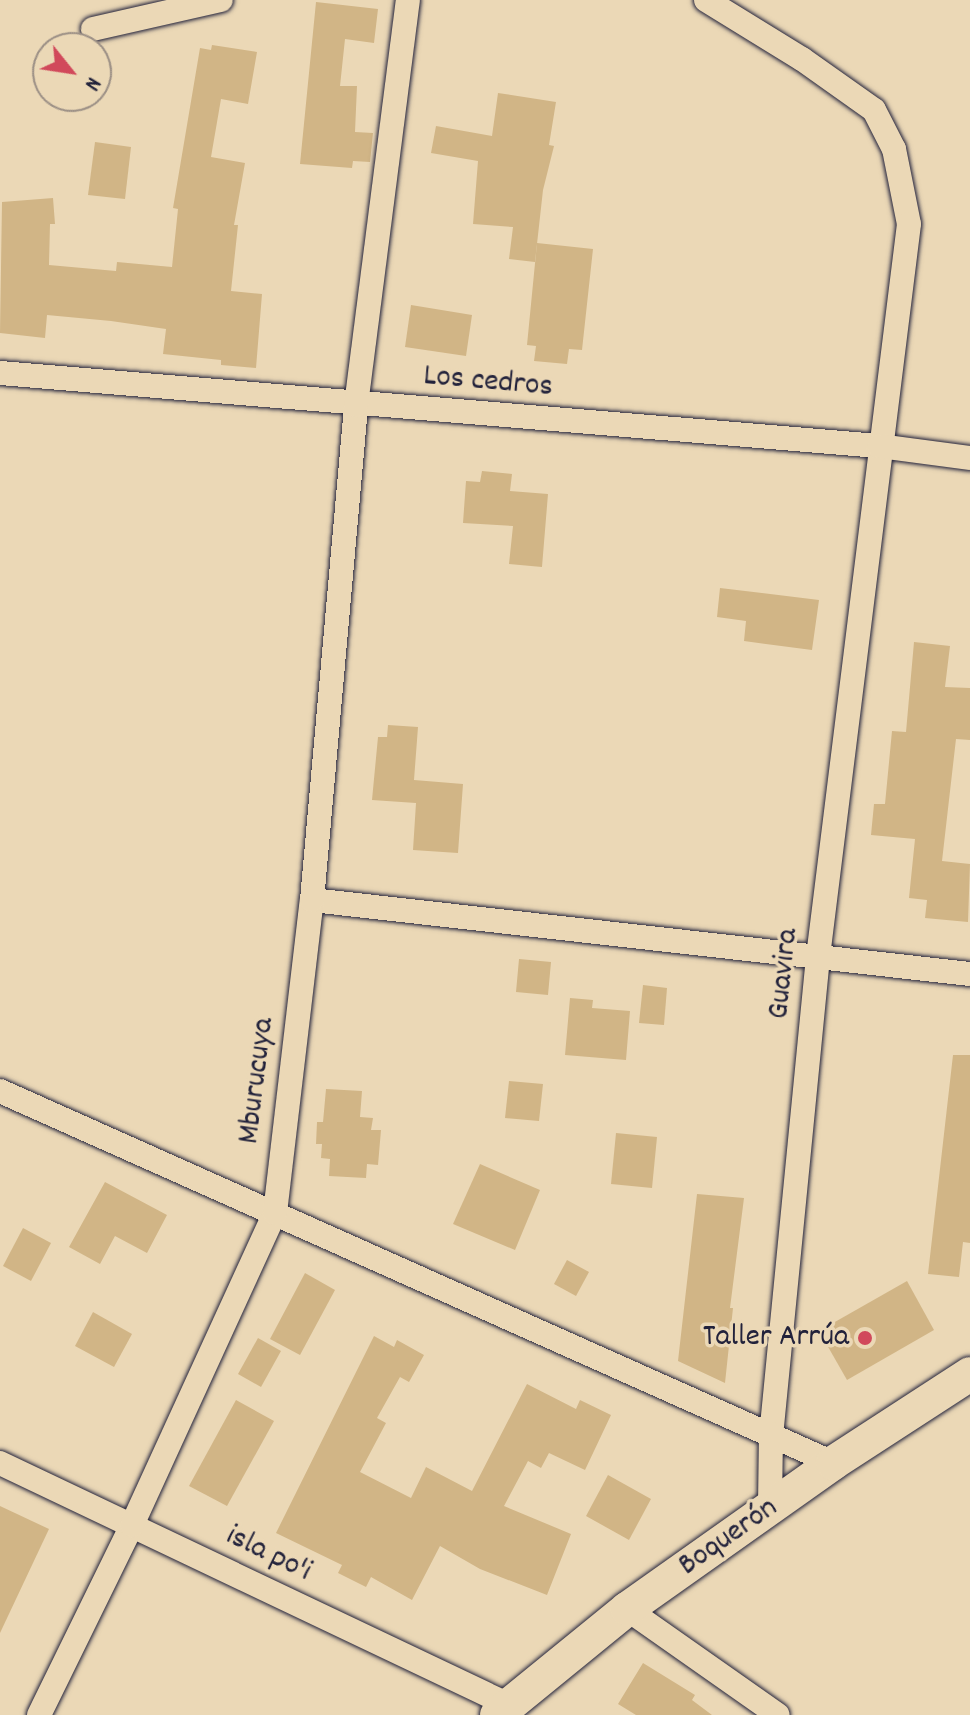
<!DOCTYPE html>
<meta charset="utf-8">
<style>
body{margin:0}
#map{position:relative;width:970px;height:1715px;overflow:hidden;background:#ebd8b6;font-family:Dekko,sans-serif}
div>[style]{position:absolute}
.building>*{inset:0;background:#d1b586}
.roads{filter:drop-shadow(0 0 2px #22223b) drop-shadow(0 0 2px #22223b)}
.street>*{height:24px;margin:-12px;padding:0 12px;transform-origin:12px;border-radius:12px;background:#ebd8b6}
.secondary>*{height:34px;margin:-17px;padding:0 17px;transform-origin:17px;border-radius:17px;background:#ebd8b6}
.dots>*{width:22px;height:22px;translate:-50% -50%;box-sizing:border-box;border:4px solid #ebd8b6;border-radius:50%}
span{translate:-50% -50%;white-space:nowrap;text-align:center;line-height:1.15;-webkit-text-stroke:7px #ebd8b6;paint-order:stroke}
.street-label{font-size:32px;color:#22223b}
.poi-label{font-size:32px;color:#22223b}
.right{translate:-100% -50%;text-align:right}
.north{position:absolute;left:32px;top:32px;width:80px;height:80px;box-sizing:border-box;background:#ebd8b6;border:2px solid #9b8f85;border-radius:50%;rotate:120deg;font-size:22px;font-weight:700;line-height:32px;text-align:center;color:#22223b}
.north::after{content:'';display:block;margin:auto;width:28px;height:36px;background:#d1495b;clip-path:polygon(50% 0,100% 100%,50% 72%,0 100%)}
</style>
<div id="map">
<div class="building">
<i style="clip-path:polygon(316px 2px,378px 9px,374px 43px,345px 39px,340px 86px,357px 86px,355px 132px,373px 133px,370px 162px,353px 161px,352px 168px,300px 164px)"></i>
<i style="clip-path:polygon(212px 45px,257px 52px,248px 104px,221px 99px,211px 157px,245px 163px,234px 225px,238px 225px,231px 291px,262px 294px,256px 368px,221px 365px,221px 360px,163px 354px,166px 329px,111px 321px,47px 315px,45px 338px,0 333px,2px 202px,53px 198px,55px 224px,50px 224px,49px 265px,116px 271px,117px 262px,172px 267px,178px 209px,173px 208px,200px 48px,211px 50px)"></i>
<i style="clip-path:polygon(498px 93px,556px 102px,549px 145px,554px 146px,543px 190px,535px 262px,509px 259px,513px 227px,473px 224px,478px 161px,431px 153px,436px 126px,492px 136px)"></i>
<i style="clip-path:polygon(95px 142px,131px 147px,125px 199px,88px 195px)"></i>
<i style="clip-path:polygon(537px 243px,593px 249px,582px 350px,569px 349px,567px 364px,534px 361px,536px 346px,527px 345px)"></i>
<i style="clip-path:polygon(411px 305px,472px 315px,466px 356px,405px 347px)"></i>
<i style="clip-path:polygon(482px 471px,512px 474px,510px 491px,548px 494px,542px 567px,509px 564px,513px 526px,463px 523px,466px 481px,480px 482px)"></i>
<i style="clip-path:polygon(720px 588px,819px 600px,812px 650px,744px 641px,746px 621px,717px 617px)"></i>
<i style="clip-path:polygon(914px 642px,950px 646px,945px 687px,970px 688px,970px 740px,956px 739px,942px 861px,970px 864px,968px 922px,925px 918px,927px 900px,909px 898px,915px 839px,871px 835px,874px 804px,885px 804px,892px 731px,906px 732px)"></i>
<i style="clip-path:polygon(388px 725px,418px 727px,414px 780px,463px 784px,458px 853px,413px 850px,416px 803px,372px 800px,378px 737px,387px 737px)"></i>
<i style="clip-path:polygon(519px 959px,551px 962px,548px 995px,516px 992px)"></i>
<i style="clip-path:polygon(643px 985px,667px 988px,664px 1025px,639px 1023px)"></i>
<i style="clip-path:polygon(570px 998px,593px 1000px,592px 1008px,630px 1011px,626px 1060px,565px 1055px)"></i>
<i style="clip-path:polygon(953px 1055px,970px 1055px,970px 1243px,963px 1242px,959px 1277px,928px 1274px)"></i>
<i style="clip-path:polygon(509px 1081px,543px 1084px,539px 1121px,505px 1118px)"></i>
<i style="clip-path:polygon(326px 1089px,362px 1091px,360px 1117px,373px 1118px,371px 1130px,381px 1130px,378px 1165px,367px 1164px,366px 1178px,329px 1176px,330px 1159px,321px 1158px,322px 1144px,316px 1144px,317px 1122px,323px 1122px)"></i>
<i style="clip-path:polygon(616px 1133px,657px 1137px,652px 1188px,611px 1184px)"></i>
<i style="clip-path:polygon(480px 1164px,540px 1190px,515px 1250px,453px 1224px)"></i>
<i style="clip-path:polygon(105px 1182px,167px 1215px,147px 1253px,115px 1236px,100px 1264px,69px 1247px)"></i>
<i style="clip-path:polygon(697px 1194px,744px 1198px,730px 1308px,733px 1308px,725px 1383px,678px 1361px)"></i>
<i style="clip-path:polygon(23px 1228px,51px 1243px,31px 1281px,3px 1266px)"></i>
<i style="clip-path:polygon(567px 1260px,589px 1272px,576px 1296px,554px 1284px)"></i>
<i style="clip-path:polygon(305px 1273px,335px 1290px,300px 1355px,270px 1339px)"></i>
<i style="clip-path:polygon(907px 1281px,934px 1330px,847px 1380px,819px 1331px)"></i>
<i style="clip-path:polygon(93px 1312px,132px 1334px,114px 1367px,75px 1346px)"></i>
<i style="clip-path:polygon(374px 1336px,394px 1347px,397px 1340px,424px 1355px,409px 1382px,400px 1377px,377px 1418px,386px 1423px,360px 1472px,411px 1498px,426px 1467px,472px 1491px,527px 1384px,576px 1409px,580px 1400px,611px 1415px,585px 1470px,549px 1453px,541px 1468px,528px 1461px,504px 1506px,571px 1534px,547px 1595px,480px 1569px,440px 1546px,412px 1600px,371px 1577px,366px 1587px,338px 1573px,342px 1565px,276px 1533px)"></i>
<i style="clip-path:polygon(258px 1338px,281px 1351px,261px 1387px,238px 1374px)"></i>
<i style="clip-path:polygon(236px 1400px,274px 1421px,227px 1506px,189px 1486px)"></i>
<i style="clip-path:polygon(608px 1475px,651px 1499px,629px 1540px,586px 1516px)"></i>
<i style="clip-path:polygon(0 1506px,49px 1529px,0 1633px)"></i>
<i style="clip-path:polygon(643px 1663px,695px 1695px,692px 1700px,712px 1715px,636px 1715px,618px 1704px)"></i>
</div>
<div class="roads">
<div class="street">
<i style="left:706px;top:0;width:113px;rotate:31.6deg"></i>
<i style="left:802px;top:59px;width:88px;rotate:35.3deg"></i>
<i style="left:874px;top:110px;width:44px;rotate:62.9deg"></i>
<i style="left:894px;top:149px;width:76px;rotate:78.7deg"></i>
<i style="left:909px;top:224px;width:739px;rotate:97.08deg"></i>
<i style="left:818px;top:957px;width:479px;rotate:95.6deg"></i>
<i style="left:771px;top:1434px;width:76px;rotate:90.8deg"></i>
<i style="left:93px;top:29px;width:131px;rotate:-12.8deg"></i>
<i style="left:0;top:373px;width:882px;rotate:4.75deg"></i>
<i style="left:879px;top:446px;width:92px;rotate:7.5deg"></i>
<i style="left:312px;top:900px;width:662px;rotate:6.42deg"></i>
<i style="left:0;top:1091px;width:912px;rotate:24.06deg"></i>
<i style="left:0;top:1463px;width:564px;rotate:25.43deg"></i>
<i style="left:627px;top:1609px;width:184px;rotate:35.1deg"></i>
<i style="left:39px;top:1715px;width:212px;rotate:-63.9deg"></i>
<i style="left:132px;top:1525px;width:343px;rotate:-65.4deg"></i>
<i style="left:275px;top:1213px;width:315px;rotate:-83.3deg"></i>
<i style="left:312px;top:900px;width:497px;rotate:-84.9deg"></i>
<i style="left:356px;top:405px;width:408px;rotate:-82.7deg"></i>
</div>
<div class="secondary">
<i style="left:497px;top:1715px;width:168px;rotate:-39.2deg"></i>
<i style="left:627px;top:1609px;width:252px;rotate:-35.3deg"></i>
<i style="left:833px;top:1463px;width:163px;rotate:-33deg"></i>
</div>
</div>
<div class="dots">
<i style="left:865px;top:1338px;background:#d1495b"></i>
</div>
<div class="street-label">
<span style="left:488px;top:383px;rotate:5deg">Los cedros</span>
<span style="left:785px;top:974px;rotate:-84deg">Guavira</span>
<span style="left:258px;top:1081px;rotate:-83deg">Mburucuya</span>
<span style="left:729px;top:1538px;rotate:-35deg">Boquerón</span>
<span style="left:268px;top:1555px;rotate:26deg">isla po'i</span>
</div>
<div class="poi-label">
<span class="right" style="left:849px;top:1338px">Taller Arrúa</span>
</div>
<div class="north">N</div>
</div>
